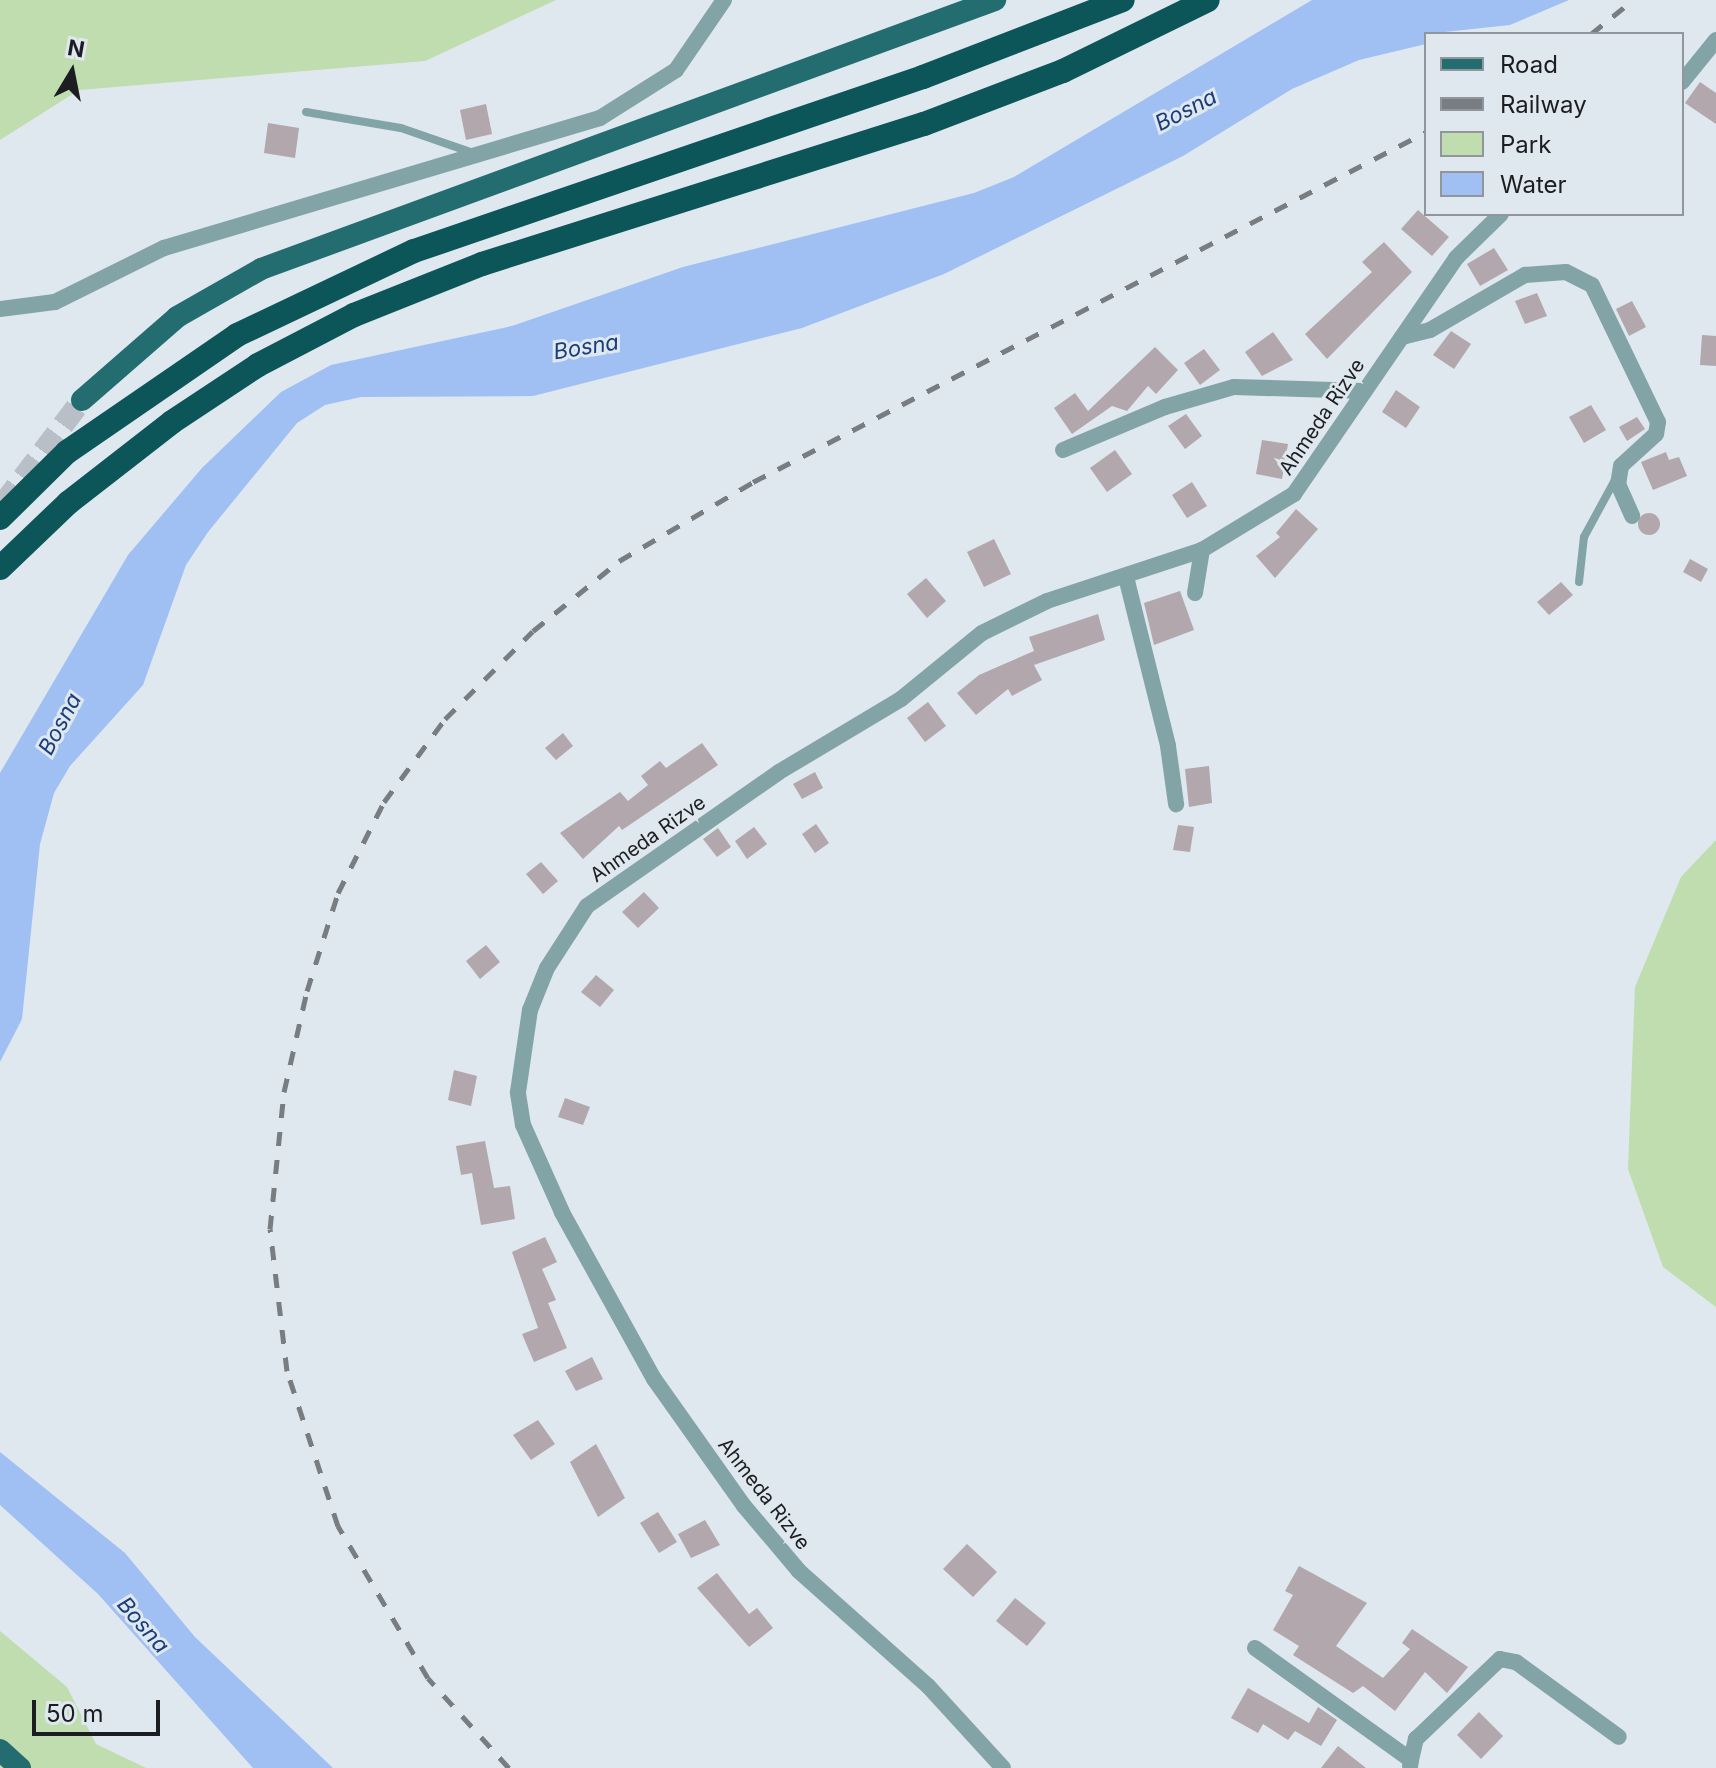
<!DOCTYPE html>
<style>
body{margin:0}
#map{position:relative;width:1716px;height:1768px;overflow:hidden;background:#dfe7ef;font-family:Inter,sans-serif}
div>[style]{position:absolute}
.green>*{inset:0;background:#bfddae}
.water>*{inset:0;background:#a0c0f4}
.building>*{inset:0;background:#b1a7ad}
.round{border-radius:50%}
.primary-tunnel>*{height:22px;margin-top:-11px;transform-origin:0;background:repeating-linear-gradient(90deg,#b8bfc6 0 22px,transparent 0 33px)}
.service>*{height:8px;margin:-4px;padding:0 4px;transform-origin:4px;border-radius:4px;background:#82a4a6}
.minor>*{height:16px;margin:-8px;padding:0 8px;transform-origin:8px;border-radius:8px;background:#82a4a6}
.primary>*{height:22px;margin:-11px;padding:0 11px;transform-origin:11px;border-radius:11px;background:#236c70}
.motorway>*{height:24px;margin:-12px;padding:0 12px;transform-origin:12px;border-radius:12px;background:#0c5559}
.rail>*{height:5px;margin-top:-2.5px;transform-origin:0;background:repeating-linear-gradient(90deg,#787d82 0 14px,transparent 0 28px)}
span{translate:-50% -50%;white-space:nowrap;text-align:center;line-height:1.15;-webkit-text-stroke:6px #dfe7ef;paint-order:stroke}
.street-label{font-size:20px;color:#1b1d20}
.water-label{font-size:22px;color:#193d7a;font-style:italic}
.legend{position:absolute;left:1424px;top:32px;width:260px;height:184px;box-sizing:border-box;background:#dfe7ef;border:2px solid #91969c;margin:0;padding:10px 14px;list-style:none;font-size:24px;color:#1b1d20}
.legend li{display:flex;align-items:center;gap:16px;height:40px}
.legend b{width:40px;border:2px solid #91969c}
.north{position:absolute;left:32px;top:32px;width:80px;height:80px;-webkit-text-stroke:6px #dfe7ef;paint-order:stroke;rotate:10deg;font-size:22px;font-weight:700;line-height:32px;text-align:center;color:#1b1d20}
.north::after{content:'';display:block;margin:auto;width:28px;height:36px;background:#1b1d20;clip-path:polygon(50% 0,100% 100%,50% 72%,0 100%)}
.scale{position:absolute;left:32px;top:1700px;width:128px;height:36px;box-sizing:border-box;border:4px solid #1b1d20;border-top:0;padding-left:10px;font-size:24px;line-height:28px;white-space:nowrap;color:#1b1d20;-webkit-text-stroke:6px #dfe7ef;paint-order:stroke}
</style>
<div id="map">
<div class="green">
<i style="clip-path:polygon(0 0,556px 0,425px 61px,79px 90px,0 140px)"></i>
<i style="clip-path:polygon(1716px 840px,1716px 1307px,1663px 1267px,1628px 1169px,1635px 987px,1681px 877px)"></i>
<i style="clip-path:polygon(0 1631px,67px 1687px,96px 1744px,146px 1768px,0 1768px)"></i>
</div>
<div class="water">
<i style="clip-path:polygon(1312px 0,1569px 0,1510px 25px,1426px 34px,1426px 44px,1359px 60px,1292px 89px,1183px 156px,944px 274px,802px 328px,533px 396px,361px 397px,325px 405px,297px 423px,208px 532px,186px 565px,143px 685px,70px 766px,54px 793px,40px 844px,22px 1019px,0 1062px,0 773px,128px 555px,202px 468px,281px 392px,331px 365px,512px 326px,683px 267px,974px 193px,1014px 177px)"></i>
<i style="clip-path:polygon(0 1452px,125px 1553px,195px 1637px,333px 1768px,253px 1768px,98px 1594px,0 1505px)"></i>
</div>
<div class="building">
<i style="clip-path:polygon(1700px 82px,1716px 93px,1716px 124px,1685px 103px)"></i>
<i style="clip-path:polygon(486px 104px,492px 134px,466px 140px,460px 110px)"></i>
<i style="clip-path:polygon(268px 123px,299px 128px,295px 158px,264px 153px)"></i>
<i style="clip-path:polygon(1418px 210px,1449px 237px,1432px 256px,1401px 229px)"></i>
<i style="clip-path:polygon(1384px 242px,1412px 272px,1327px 359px,1305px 334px,1372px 272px,1362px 262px)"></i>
<i style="clip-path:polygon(1494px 248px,1508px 270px,1480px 286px,1467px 264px)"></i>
<i style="clip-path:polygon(1537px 293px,1547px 316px,1525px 324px,1515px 301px)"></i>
<i style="clip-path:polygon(1632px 301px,1646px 327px,1629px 336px,1616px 309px)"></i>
<i style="clip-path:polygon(1451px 331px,1471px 344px,1454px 369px,1433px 355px)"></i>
<i style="clip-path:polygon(1273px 332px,1293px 360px,1262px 376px,1245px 352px)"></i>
<i style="clip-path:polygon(1702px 335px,1716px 336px,1716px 366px,1700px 365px)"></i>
<i style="clip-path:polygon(1155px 347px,1178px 370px,1156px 394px,1148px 386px,1127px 411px,1112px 406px,1072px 434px,1054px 408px,1075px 393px,1088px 411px)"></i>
<i style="clip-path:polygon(1204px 349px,1220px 370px,1200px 385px,1184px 363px)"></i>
<i style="clip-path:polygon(1396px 390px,1420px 407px,1406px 428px,1382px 412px)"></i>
<i style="clip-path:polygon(1591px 405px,1606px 430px,1584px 443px,1569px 417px)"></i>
<i style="clip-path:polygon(1186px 414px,1202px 436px,1185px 449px,1168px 426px)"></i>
<i style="clip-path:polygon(1637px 417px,1645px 429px,1627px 441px,1619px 427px)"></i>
<i style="clip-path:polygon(1262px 440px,1288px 444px,1282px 479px,1256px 474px)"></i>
<i style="clip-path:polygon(1115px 450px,1132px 474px,1107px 492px,1090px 468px)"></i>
<i style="clip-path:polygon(1666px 452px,1669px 460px,1679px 457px,1687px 476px,1653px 490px,1641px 462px)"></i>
<i style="clip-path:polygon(1192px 482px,1207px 506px,1187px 518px,1172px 495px)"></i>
<i style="clip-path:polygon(1296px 509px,1318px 529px,1275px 578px,1256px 556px,1280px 537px,1276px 533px)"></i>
<i class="round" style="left:1638px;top:513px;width:22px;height:22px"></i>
<i style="clip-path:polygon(994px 539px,1011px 574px,984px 587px,967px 552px)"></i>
<i style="clip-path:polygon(1690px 559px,1708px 569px,1701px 582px,1683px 572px)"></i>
<i style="clip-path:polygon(926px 578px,946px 601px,927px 618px,907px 594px)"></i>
<i style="clip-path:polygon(1561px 582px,1573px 595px,1549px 615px,1537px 602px)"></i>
<i style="clip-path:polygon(1180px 591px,1194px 630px,1154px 645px,1144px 603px)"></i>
<i style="clip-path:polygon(1098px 614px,1105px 640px,1034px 665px,1042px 680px,1012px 696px,1008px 689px,976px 715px,957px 693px,979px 675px,1034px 651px,1029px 637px)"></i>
<i style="clip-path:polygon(928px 702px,946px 726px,925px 742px,907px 718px)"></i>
<i style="clip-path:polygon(563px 733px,573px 746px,556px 760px,545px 748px)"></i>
<i style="clip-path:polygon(702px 743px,718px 765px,622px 830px,619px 826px,583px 859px,560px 833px,620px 792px,628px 801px,648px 785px,641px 776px,660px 761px,666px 768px)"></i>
<i style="clip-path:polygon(1209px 766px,1212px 803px,1189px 807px,1185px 769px)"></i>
<i style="clip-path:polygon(815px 772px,823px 788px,802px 799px,793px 784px)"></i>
<i style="clip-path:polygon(816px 824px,829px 843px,815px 853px,802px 834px)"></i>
<i style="clip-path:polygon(1178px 825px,1194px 827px,1190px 852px,1173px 850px)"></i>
<i style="clip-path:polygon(754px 827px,767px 844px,747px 859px,735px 841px)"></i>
<i style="clip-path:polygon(718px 828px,731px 847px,717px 857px,703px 839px)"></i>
<i style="clip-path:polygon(541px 862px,558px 881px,543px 894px,526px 874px)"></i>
<i style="clip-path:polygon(644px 892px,659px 908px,638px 928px,622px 912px)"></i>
<i style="clip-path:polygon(486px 945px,500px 962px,480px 979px,466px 961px)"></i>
<i style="clip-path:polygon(596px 975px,614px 990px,600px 1007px,581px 992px)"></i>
<i style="clip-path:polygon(454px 1070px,477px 1076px,471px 1106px,448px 1100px)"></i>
<i style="clip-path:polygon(565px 1098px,590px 1107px,583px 1125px,558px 1117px)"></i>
<i style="clip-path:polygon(485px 1141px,494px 1188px,510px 1186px,515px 1219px,481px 1225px,472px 1173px,461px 1175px,456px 1146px)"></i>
<i style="clip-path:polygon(545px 1237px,557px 1262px,542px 1269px,556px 1300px,548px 1303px,567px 1348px,534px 1362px,522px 1334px,538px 1328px,512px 1252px)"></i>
<i style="clip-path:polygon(592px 1357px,603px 1379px,576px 1391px,565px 1371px)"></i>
<i style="clip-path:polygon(538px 1420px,555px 1444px,531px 1460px,513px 1435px)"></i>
<i style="clip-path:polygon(596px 1444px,625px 1498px,598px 1517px,570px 1462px)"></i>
<i style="clip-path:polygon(658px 1512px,677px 1542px,659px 1553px,640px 1523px)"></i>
<i style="clip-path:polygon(705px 1520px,720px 1545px,691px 1558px,678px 1534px)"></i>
<i style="clip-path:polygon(967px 1544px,997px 1572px,973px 1597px,943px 1569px)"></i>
<i style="clip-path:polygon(1299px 1566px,1367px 1603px,1336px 1646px,1383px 1678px,1410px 1649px,1402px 1643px,1412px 1629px,1468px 1667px,1447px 1693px,1425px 1672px,1395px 1711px,1363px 1686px,1353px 1693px,1293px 1655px,1299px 1646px,1273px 1630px,1293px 1595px,1285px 1591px)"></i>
<i style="clip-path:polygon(717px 1573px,749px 1614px,757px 1608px,773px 1628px,749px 1647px,697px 1588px)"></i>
<i style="clip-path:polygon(1015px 1598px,1046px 1623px,1027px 1646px,996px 1621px)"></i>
<i style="clip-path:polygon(1248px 1688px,1309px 1723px,1318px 1707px,1337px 1720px,1321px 1746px,1295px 1731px,1288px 1740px,1263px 1724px,1258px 1733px,1231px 1718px)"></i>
<i style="clip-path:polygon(1479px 1712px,1503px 1736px,1481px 1759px,1457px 1735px)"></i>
<i style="clip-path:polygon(1338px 1746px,1366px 1768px,1321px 1768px)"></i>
</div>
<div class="primary-tunnel">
<i style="left:3px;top:504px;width:131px;rotate:-52.8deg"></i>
</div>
<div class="service">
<i style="left:306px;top:112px;width:96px;rotate:9.6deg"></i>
<i style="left:401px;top:128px;width:76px;rotate:19.1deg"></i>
<i style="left:1579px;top:582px;width:45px;rotate:-83.7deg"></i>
<i style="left:1584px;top:537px;width:67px;rotate:-61.5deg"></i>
</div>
<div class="minor">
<i style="left:1682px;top:82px;width:54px;rotate:-51deg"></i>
<i style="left:0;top:309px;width:55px;rotate:-7.3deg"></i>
<i style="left:55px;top:302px;width:122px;rotate:-26.4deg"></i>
<i style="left:164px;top:248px;width:455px;rotate:-16.6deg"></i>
<i style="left:600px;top:118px;width:90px;rotate:-32.3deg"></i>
<i style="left:676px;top:70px;width:85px;rotate:-55.6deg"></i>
<i style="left:1402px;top:337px;width:29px;rotate:-14deg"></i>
<i style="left:1430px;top:330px;width:110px;rotate:-30.1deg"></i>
<i style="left:1525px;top:275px;width:41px;rotate:-4.2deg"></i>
<i style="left:1566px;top:272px;width:29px;rotate:27deg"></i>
<i style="left:1592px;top:285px;width:152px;rotate:64.3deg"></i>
<i style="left:1658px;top:422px;width:12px;rotate:99deg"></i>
<i style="left:1656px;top:434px;width:47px;rotate:137.6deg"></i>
<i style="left:1621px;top:466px;width:18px;rotate:99deg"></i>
<i style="left:1618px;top:484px;width:35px;rotate:66deg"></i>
<i style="left:1063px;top:450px;width:111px;rotate:-22.9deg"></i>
<i style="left:1165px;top:407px;width:72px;rotate:-16.2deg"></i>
<i style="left:1234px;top:387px;width:131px;rotate:1.7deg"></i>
<i style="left:1126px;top:577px;width:174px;rotate:76deg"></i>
<i style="left:1168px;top:746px;width:59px;rotate:82.1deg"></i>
<i style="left:1195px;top:593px;width:44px;rotate:-80.8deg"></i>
<i style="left:1255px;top:1648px;width:192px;rotate:35.7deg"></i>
<i style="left:1411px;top:1760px;width:6px;rotate:99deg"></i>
<i style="left:1411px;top:1760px;width:22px;rotate:-77deg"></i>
<i style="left:1416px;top:1739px;width:116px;rotate:-43.6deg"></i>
<i style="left:1500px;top:1659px;width:16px;rotate:11deg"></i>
<i style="left:1516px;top:1662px;width:127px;rotate:36.1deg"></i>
<i style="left:1003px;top:1768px;width:111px;rotate:-132.4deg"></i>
<i style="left:928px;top:1686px;width:173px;rotate:-138.3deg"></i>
<i style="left:799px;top:1571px;width:85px;rotate:-130.2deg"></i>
<i style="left:744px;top:1506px;width:156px;rotate:-125.3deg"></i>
<i style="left:654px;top:1379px;width:191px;rotate:-118.9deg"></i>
<i style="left:562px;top:1212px;width:95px;rotate:-114.1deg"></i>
<i style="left:523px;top:1125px;width:33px;rotate:-99deg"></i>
<i style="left:518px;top:1092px;width:83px;rotate:-81.7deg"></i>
<i style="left:530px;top:1010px;width:45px;rotate:-68deg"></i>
<i style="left:547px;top:968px;width:74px;rotate:-57.2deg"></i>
<i style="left:587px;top:906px;width:234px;rotate:-34.9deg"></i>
<i style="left:779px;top:772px;width:142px;rotate:-30.9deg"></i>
<i style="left:901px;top:699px;width:104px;rotate:-39.2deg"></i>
<i style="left:982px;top:633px;width:72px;rotate:-26.2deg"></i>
<i style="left:1047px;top:601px;width:163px;rotate:-18.2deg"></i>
<i style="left:1202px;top:550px;width:108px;rotate:-31.3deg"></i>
<i style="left:1294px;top:494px;width:286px;rotate:-55.5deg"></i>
<i style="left:1456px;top:258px;width:63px;rotate:-44.4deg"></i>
</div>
<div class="primary">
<i style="left:82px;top:400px;width:126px;rotate:-41.1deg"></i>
<i style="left:177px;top:317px;width:97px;rotate:-29.7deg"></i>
<i style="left:261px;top:269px;width:782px;rotate:-20.13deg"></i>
<i style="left:0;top:1750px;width:27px;rotate:42deg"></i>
</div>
<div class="motorway">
<i style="left:0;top:518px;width:94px;rotate:-44.6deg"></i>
<i style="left:67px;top:452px;width:206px;rotate:-34.5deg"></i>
<i style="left:237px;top:335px;width:196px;rotate:-25.4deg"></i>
<i style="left:414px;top:251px;width:538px;rotate:-18.87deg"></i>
<i style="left:923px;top:77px;width:214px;rotate:-21.1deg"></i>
<i style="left:0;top:568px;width:94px;rotate:-43.7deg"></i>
<i style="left:68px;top:503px;width:132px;rotate:-37.9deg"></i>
<i style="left:172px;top:422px;width:103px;rotate:-33.5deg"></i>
<i style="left:258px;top:365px;width:108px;rotate:-27.5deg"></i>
<i style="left:354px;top:315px;width:138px;rotate:-21.7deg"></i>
<i style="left:482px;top:264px;width:464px;rotate:-17.6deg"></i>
<i style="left:924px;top:124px;width:149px;rotate:-20.9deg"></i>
<i style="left:1063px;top:71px;width:161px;rotate:-26.1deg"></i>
</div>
<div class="rail">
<i style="left:1591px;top:34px;width:54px;rotate:-39deg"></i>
<i style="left:509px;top:1768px;width:121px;rotate:-132deg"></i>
<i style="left:428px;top:1678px;width:177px;rotate:-120.6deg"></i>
<i style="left:338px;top:1526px;width:163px;rotate:-108.2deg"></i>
<i style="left:287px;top:1371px;width:143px;rotate:-96.8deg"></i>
<i style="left:270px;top:1229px;width:138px;rotate:-84.2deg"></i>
<i style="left:284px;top:1092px;width:104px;rotate:-77.2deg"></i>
<i style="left:307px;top:991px;width:103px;rotate:-72.4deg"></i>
<i style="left:338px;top:893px;width:102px;rotate:-63.2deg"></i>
<i style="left:384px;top:802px;width:103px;rotate:-53.7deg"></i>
<i style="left:445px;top:719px;width:124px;rotate:-45deg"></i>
<i style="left:533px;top:631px;width:111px;rotate:-39.1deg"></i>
<i style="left:619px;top:561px;width:156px;rotate:-30.5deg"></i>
<i style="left:753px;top:482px;width:759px;rotate:-27.48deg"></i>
</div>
<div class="street-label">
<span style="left:1322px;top:417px;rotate:-56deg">Ahmeda Rizve</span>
<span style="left:648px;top:839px;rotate:-35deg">Ahmeda Rizve</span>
<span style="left:764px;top:1494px;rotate:52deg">Ahmeda Rizve</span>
</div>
<div class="water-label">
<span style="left:1186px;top:110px;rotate:-27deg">Bosna</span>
<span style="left:586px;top:347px;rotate:-9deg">Bosna</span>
<span style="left:60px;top:724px;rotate:-62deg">Bosna</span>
<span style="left:143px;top:1625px;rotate:49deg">Bosna</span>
</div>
<ul class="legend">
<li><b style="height:10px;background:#236c70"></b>Road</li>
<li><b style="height:10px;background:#787d82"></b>Railway</li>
<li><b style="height:22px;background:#bfddae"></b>Park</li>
<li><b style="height:22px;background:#a0c0f4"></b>Water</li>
</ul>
<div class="north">N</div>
<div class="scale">50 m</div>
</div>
